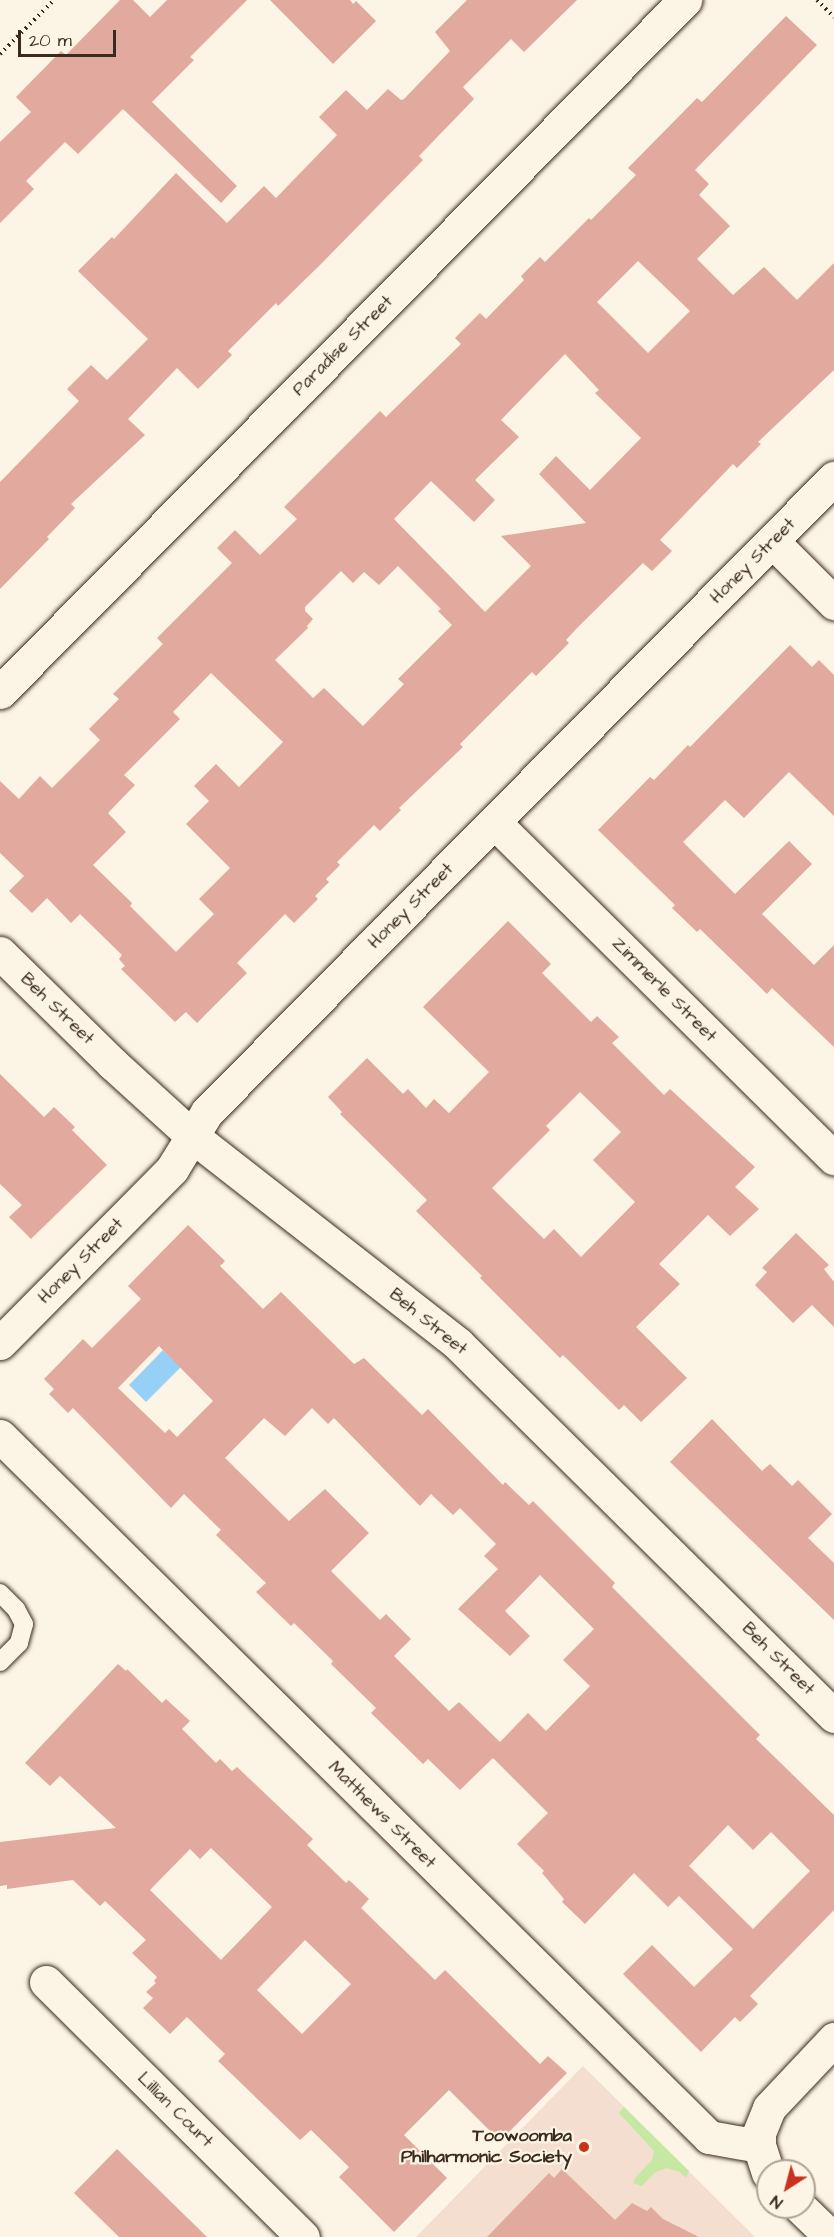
<!DOCTYPE html>
<style>
body{margin:0}
#map{position:relative;width:834px;height:2237px;overflow:hidden;background:#fcf5e5;font-family:"Architects Daughter",sans-serif}
div>[style]{position:absolute}
.built>*{inset:0;background:#f4ded0}
.green>*{inset:0;background:#c5e8a2}
.water>*{inset:0;background:#97d0f6}
.building>*{inset:0;background:#e2a99e}
.path>*{height:4px;margin-top:-2px;transform-origin:0;background:repeating-linear-gradient(90deg,#3b2a1e 0 1.5px,transparent 0 6px)}
.roads{filter:drop-shadow(0 0 2px #3b2a1e) drop-shadow(0 0 2px #3b2a1e)}
.lane>*{height:18px;margin:-9px;padding:0 9px;transform-origin:9px;border-radius:9px;background:#fcf5e5}
.street>*{height:33px;margin:-16.5px;padding:0 16.5px;transform-origin:16.5px;border-radius:16.5px;background:#fcf5e5}
.dots>*{width:16px;height:16px;translate:-50% -50%;box-sizing:border-box;border:3px solid #fcf5e5;border-radius:50%}
span{translate:-50% -50%;white-space:nowrap;text-align:center;line-height:1.15;-webkit-text-stroke:4.5px #fcf5e5;paint-order:stroke}
.street-label{font-size:18px;color:#3b2a1e}
.poi-label{font-size:18px;color:#3b2a1e;font-weight:700}
.right{translate:-100% -50%;text-align:right}
.north{position:absolute;left:756px;top:2159px;width:60px;height:60px;box-sizing:border-box;background:#fcf5e5;border:2px solid #afa495;border-radius:50%;rotate:216deg;font-size:16px;font-weight:700;line-height:24px;text-align:center;color:#3b2a1e}
.north::after{content:'';display:block;margin:auto;width:21px;height:27px;background:#c8321e;clip-path:polygon(50% 0,100% 100%,50% 72%,0 100%)}
.scale{position:absolute;left:18px;top:30px;width:98px;height:27px;box-sizing:border-box;border:3px solid #3b2a1e;border-top:0;padding-left:8px;font-size:18px;line-height:21px;white-space:nowrap;color:#3b2a1e;-webkit-text-stroke:4px #fcf5e5;paint-order:stroke}
</style>
<div id="map">
<div class="built">
<i style="clip-path:polygon(583px 2066px,755px 2237px,416px 2237px)"></i>
</div>
<div class="green">
<i style="clip-path:polygon(624px 2107px,689px 2171px,686px 2178px,680px 2172px,666px 2168px,654px 2173px,642px 2186px,633px 2183px,635px 2178px,652px 2160px,654px 2151px,619px 2113px)"></i>
</div>
<div class="water">
<i style="clip-path:polygon(163px 1350px,181px 1367px,146px 1402px,129px 1385px)"></i>
</div>
<div class="building">
<i style="clip-path:polygon(120px 0,133px 0,150px 17px,167px 0,247px 0,190px 57px,194px 60px,152px 102px,237px 186px,221px 203px,123px 109px,78px 154px,65px 142px,26px 181px,34px 189px,0 223px,0 142px,31px 112px,16px 97px,61px 51px,66px 55px)"></i>
<i style="clip-path:polygon(270px 0,350px 0,353px 4px,356px 1px,376px 21px,333px 64px)"></i>
<i style="clip-path:polygon(467px 0,577px 0,524px 52px,511px 39px,463px 87px,474px 99px,419px 156px,423px 160px,321px 264px,278px 306px,276px 303px,228px 351px,232px 355px,198px 389px,177px 368px,128px 419px,145px 435px,71px 504px,75px 508px,47px 537px,49px 539px,0 589px,0 482px,79px 401px,67px 389px,91px 365px,107px 380px,148px 339px,78px 271px,112px 237px,114px 239px,176px 173px,227px 223px,264px 186px,276px 198px,337px 135px,319px 117px,346px 90px,367px 110px,388px 89px,401px 100px,404px 99px,450px 51px,435px 32px)"></i>
<i style="clip-path:polygon(evenodd,786px 16px,817px 45px,695px 170px,709px 184px,699px 195px,730px 226px,697px 259px,733px 295px,764px 267px,797px 300px,834px 263px,834px 370px,758px 442px,761px 444px,737px 468px,733px 464px,660px 540px,672px 551px,652px 571px,643px 563px,577px 628px,566px 640px,569px 643px,536px 676px,532px 672px,460px 744px,463px 747px,399px 808px,401px 810px,380px 831px,374px 825px,337px 862px,340px 865px,326px 879px,329px 882px,315px 896px,318px 899px,294px 923px,285px 914px,237px 963px,247px 973px,197px 1023px,186px 1012px,175px 1022px,121px 969px,125px 966px,119px 959px,122px 955px,80px 914px,71px 923px,47px 898px,32px 913px,9px 891px,24px 876px,0 853px,0 781px,19px 799px,40px 776px,52px 788px,100px 740px,89px 729px,119px 699px,113px 694px,163px 644px,157px 638px,232px 563px,217px 548px,235px 530px,260px 555px,297px 519px,284px 507px,380px 411px,386px 417px,461px 344px,455px 338px,480px 313px,486px 319px,524px 280px,521px 276px,540px 257px,545px 262px,589px 218px,591px 220px,636px 175px,628px 168px,697px 98px,702px 102px,786px 16px,638px 261px,690px 311px,648px 353px,597px 302px,638px 261px,786px 16px,565px 354px,599px 390px,595px 393px,641px 438px,590px 490px,556px 456px,539px 474px,586px 523px,501px 536px,531px 566px,485px 612px,394px 519px,431px 481px,474px 522px,495px 500px,475px 480px,519px 437px,501px 420px,565px 354px,786px 16px,398px 566px,441px 609px,438px 611px,452px 625px,398px 679px,404px 684px,363px 726px,324px 688px,313px 698px,275px 660px,308px 628px,307px 626px,313px 619px,305px 611px,305px 607px,341px 571px,353px 583px,364px 572px,379px 585px,398px 566px,786px 16px,211px 673px,283px 742px,239px 787px,216px 764px,194px 786px,209px 801px,186px 824px,230px 868px,199px 899px,214px 914px,176px 952px,130px 906px,132px 903px,93px 865px,126px 832px,108px 813px,135px 785px,124px 775px,180px 719px,173px 712px,211px 673px)"></i>
<i style="clip-path:polygon(790px 645px,812px 667px,819px 660px,834px 675px,834px 816px,789px 772px,744px 818px,725px 800px,683px 842px,735px 894px,789px 841px,812px 864px,762px 914px,814px 965px,834px 945px,834px 1047px,772px 988px,767px 994px,700px 929px,697px 932px,672px 908px,675px 905px,598px 830px,650px 777px,654px 780px,688px 745px,690px 747px)"></i>
<i style="clip-path:polygon(evenodd,508px 921px,551px 964px,542px 973px,591px 1022px,597px 1016px,619px 1037px,612px 1043px,664px 1095px,670px 1089px,755px 1167px,735px 1187px,759px 1209px,730px 1236px,708px 1215px,659px 1264px,680px 1284px,636px 1327px,687px 1378px,641px 1422px,624px 1405px,619px 1410px,563px 1355px,560px 1358px,480px 1278px,482px 1276px,416px 1211px,427px 1200px,340px 1114px,342px 1112px,328px 1097px,367px 1058px,403px 1094px,408px 1089px,426px 1108px,434px 1099px,449px 1113px,489px 1072px,423px 1007px,508px 921px,580px 1092px,621px 1132px,593px 1160px,635px 1202px,581px 1257px,554px 1229px,544px 1239px,492px 1188px,550px 1130px,546px 1126px,580px 1092px)"></i>
<i style="clip-path:polygon(0 1074px,44px 1117px,54px 1107px,75px 1127px,72px 1130px,107px 1165px,31px 1239px,9px 1217px,22px 1205px,0 1184px)"></i>
<i style="clip-path:polygon(evenodd,188px 1225px,225px 1261px,220px 1266px,263px 1309px,281px 1292px,354px 1364px,364px 1358px,422px 1415px,428px 1409px,503px 1485px,505px 1482px,529px 1505px,533px 1501px,615px 1583px,612px 1587px,760px 1735px,756px 1739px,834px 1815px,834px 1910px,750px 1996px,758px 2004px,740px 2022px,735px 2017px,701px 2052px,623px 1974px,652px 1945px,694px 1987px,733px 1949px,679px 1896px,668px 1907px,634px 1873px,585px 1924px,562px 1902px,564px 1899px,542px 1873px,544px 1871px,517px 1844px,548px 1813px,493px 1758px,460px 1790px,428px 1759px,423px 1764px,371px 1713px,376px 1708px,331px 1664px,333px 1661px,294px 1623px,291px 1626px,256px 1592px,266px 1583px,216px 1535px,221px 1530px,184px 1494px,171px 1508px,73px 1408px,68px 1413px,49px 1394px,54px 1389px,44px 1379px,83px 1339px,92px 1348px,141px 1299px,128px 1286px,188px 1225px,159px 1346px,213px 1401px,177px 1437px,169px 1429px,165px 1433px,118px 1388px,159px 1346px,188px 1225px,312px 1408px,328px 1424px,334px 1418px,420px 1506px,431px 1494px,453px 1515px,460px 1508px,496px 1544px,484px 1556px,498px 1569px,458px 1609px,510px 1656px,530px 1636px,505px 1611px,540px 1575px,594px 1629px,563px 1660px,590px 1686px,546px 1731px,528px 1713px,500px 1742px,459px 1702px,449px 1711px,394px 1656px,411px 1639px,386px 1614px,380px 1620px,331px 1571px,369px 1533px,325px 1489px,289px 1521px,225px 1458px,264px 1418px,285px 1436px,312px 1408px,188px 1225px,728px 1825px,753px 1850px,771px 1832px,810px 1871px,753px 1929px,689px 1866px,728px 1825px)"></i>
<i style="clip-path:polygon(796px 1233px,829px 1265px,824px 1269px,834px 1282px,834px 1327px,812px 1305px,793px 1323px,755px 1285px,767px 1272px,762px 1268px)"></i>
<i style="clip-path:polygon(712px 1419px,762px 1471px,770px 1464px,792px 1486px,798px 1480px,832px 1514px,808px 1538px,834px 1563px,834px 1620px,670px 1462px)"></i>
<i style="clip-path:polygon(evenodd,118px 1664px,126px 1671px,127px 1669px,162px 1703px,166px 1699px,190px 1721px,182px 1729px,216px 1763px,220px 1759px,232px 1771px,237px 1767px,313px 1839px,307px 1845px,346px 1883px,349px 1880px,369px 1899px,361px 1908px,435px 1980px,445px 1970px,540px 2064px,548px 2056px,567px 2073px,500px 2141px,449px 2090px,404px 2135px,447px 2178px,394px 2232px,339px 2177px,349px 2167px,311px 2130px,300px 2140px,218px 2061px,225px 2054px,187px 2017px,170px 2034px,143px 2008px,153px 1998px,146px 1992px,156px 1983px,154px 1981px,157px 1977px,132px 1953px,146px 1940px,105px 1901px,100px 1906px,73px 1880px,7px 1889px,7px 1885px,0 1886px,0 1842px,116px 1828px,60px 1776px,50px 1786px,25px 1763px,118px 1664px,211px 1848px,272px 1907px,221px 1960px,150px 1890px,190px 1849px,200px 1859px,211px 1848px,118px 1664px,305px 1940px,351px 1984px,302px 2034px,257px 1990px,305px 1940px)"></i>
<i style="clip-path:polygon(117px 2149px,207px 2237px,119px 2237px,74px 2193px)"></i>
<i style="clip-path:polygon(562px 2169px,615px 2220px,632px 2203px,647px 2211px,651px 2207px,663px 2219px,699px 2237px,487px 2237px,549px 2173px,554px 2178px)"></i>
</div>
<div class="path">
<i style="left:817px;top:0;width:24px;rotate:45deg"></i>
<i style="left:0;top:54px;width:76px;rotate:-45deg"></i>
</div>
<div class="roads">
<div class="lane">
<i style="left:0;top:1593px;width:23px;rotate:45deg"></i>
<i style="left:16px;top:1609px;width:17px;rotate:62deg"></i>
<i style="left:24px;top:1624px;width:20px;rotate:105deg"></i>
<i style="left:19px;top:1643px;width:27px;rotate:135deg"></i>
</div>
<div class="street">
<i style="left:772px;top:541px;width:88px;rotate:45deg"></i>
<i style="left:0;top:692px;width:974px;rotate:-45.29deg"></i>
<i style="left:494px;top:822px;width:478px;rotate:44.7deg"></i>
<i style="left:0;top:953px;width:158px;rotate:44.5deg"></i>
<i style="left:113px;top:1064px;width:107px;rotate:42.3deg"></i>
<i style="left:192px;top:1136px;width:338px;rotate:38deg"></i>
<i style="left:458px;top:1344px;width:529px;rotate:44.69deg"></i>
<i style="left:0;top:1343px;width:245px;rotate:-45.3deg"></i>
<i style="left:172px;top:1169px;width:67px;rotate:-58.4deg"></i>
<i style="left:207px;top:1112px;width:892px;rotate:-45.32deg"></i>
<i style="left:0;top:1436px;width:997px;rotate:44.67deg"></i>
<i style="left:709px;top:2137px;width:51px;rotate:10.2deg"></i>
<i style="left:46px;top:1982px;width:362px;rotate:44.8deg"></i>
<i style="left:768px;top:2173px;width:28px;rotate:-108deg"></i>
<i style="left:759px;top:2146px;width:13px;rotate:-90deg"></i>
<i style="left:759px;top:2133px;width:27px;rotate:-68deg"></i>
<i style="left:769px;top:2108px;width:95px;rotate:-46.7deg"></i>
<i style="left:800px;top:2207px;width:43px;rotate:44.1deg"></i>
</div>
</div>
<div class="dots">
<i style="left:584px;top:2147px;background:#c8321e"></i>
</div>
<div class="street-label">
<span style="left:343px;top:346px;rotate:-45deg">Paradise Street</span>
<span style="left:753px;top:561px;rotate:-45deg">Honey Street</span>
<span style="left:411px;top:906px;rotate:-45deg">Honey Street</span>
<span style="left:664px;top:990px;rotate:45deg">Zimmerle Street</span>
<span style="left:57px;top:1009px;rotate:44deg">Beh Street</span>
<span style="left:81px;top:1261px;rotate:-45deg">Honey Street</span>
<span style="left:428px;top:1322px;rotate:39deg">Beh Street</span>
<span style="left:778px;top:1659px;rotate:45deg">Beh Street</span>
<span style="left:382px;top:1815px;rotate:45deg">Matthews Street</span>
<span style="left:175px;top:2110px;rotate:45deg">Lillian Court</span>
</div>
<div class="poi-label">
<span class="right" style="left:572px;top:2147px">Toowoomba<br>Philharmonic Society</span>
</div>
<div class="north">N</div>
<div class="scale">20 m</div>
</div>
